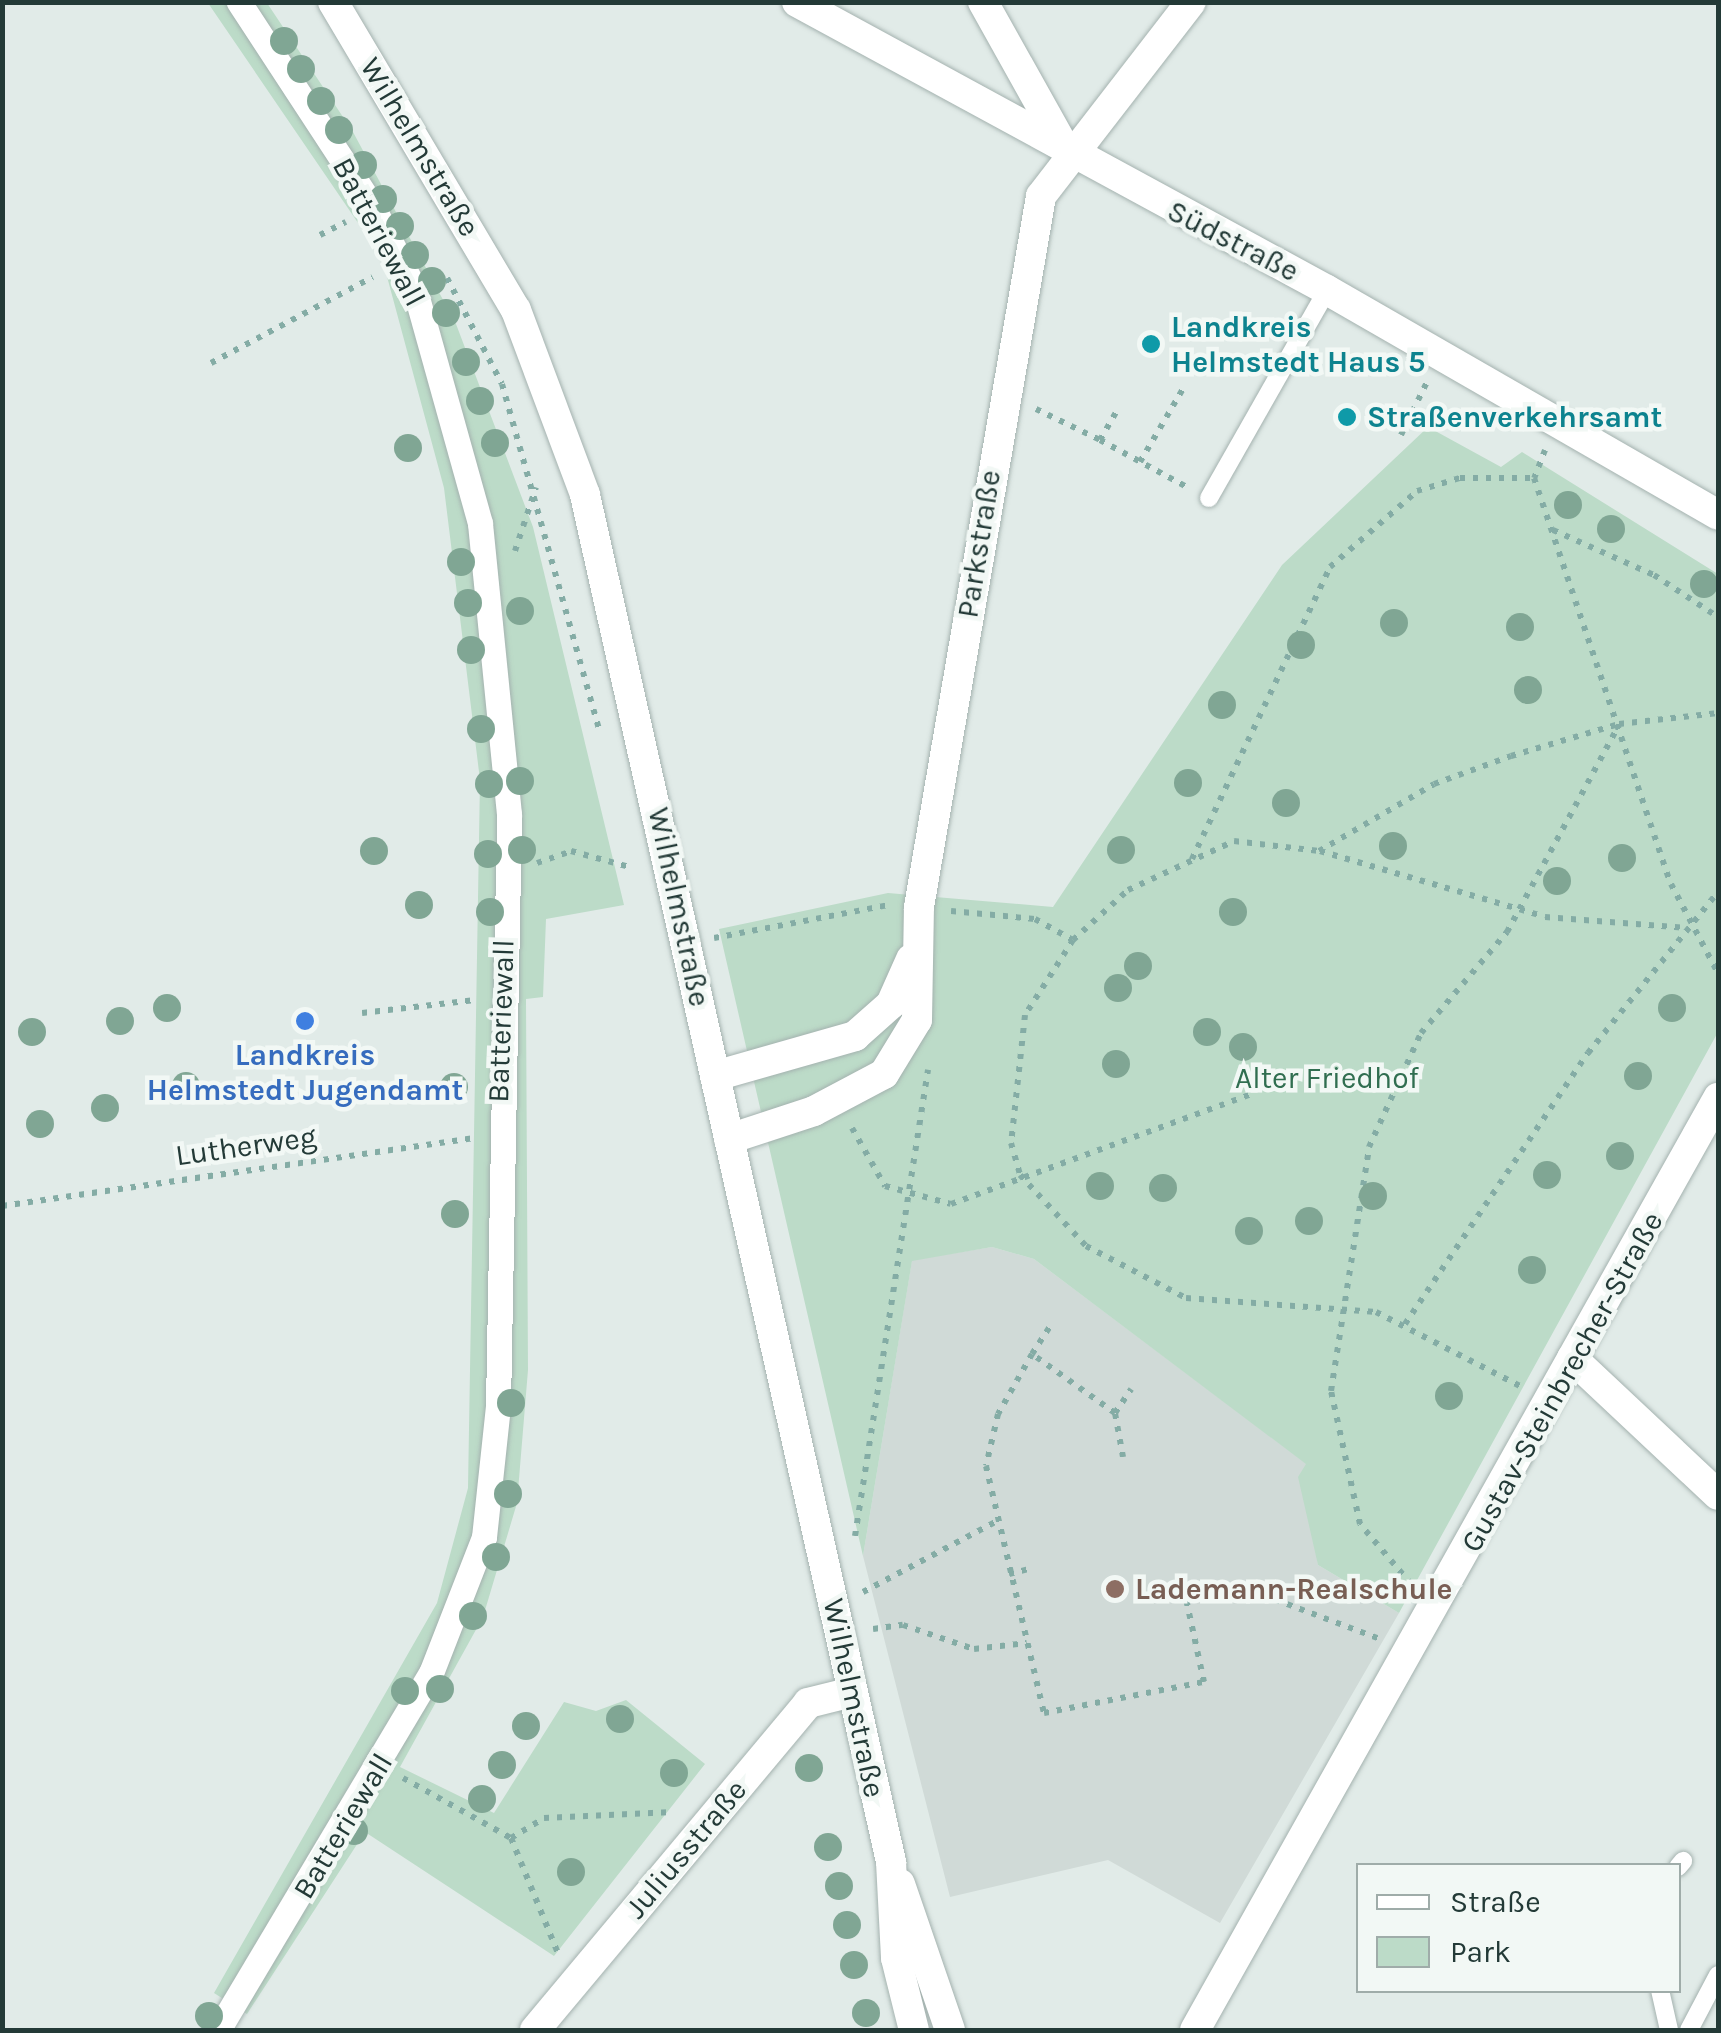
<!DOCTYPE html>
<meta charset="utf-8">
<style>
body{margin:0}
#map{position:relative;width:1721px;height:2033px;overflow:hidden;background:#e1ebe8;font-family:Karla,sans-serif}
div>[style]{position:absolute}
.built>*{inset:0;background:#d0dad7}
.green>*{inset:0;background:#bcdbc8}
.path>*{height:6px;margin-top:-3px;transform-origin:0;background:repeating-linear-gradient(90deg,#84aca5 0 5px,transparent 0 13px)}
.roads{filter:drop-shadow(0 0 2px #a4b2af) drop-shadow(0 0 2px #a4b2af)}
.service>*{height:18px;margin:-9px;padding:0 9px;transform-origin:9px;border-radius:9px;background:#fff}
.pedestrian>*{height:25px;margin:-12.5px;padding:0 12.5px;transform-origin:12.5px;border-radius:12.5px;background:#fff}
.minor>*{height:30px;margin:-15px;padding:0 15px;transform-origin:15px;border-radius:15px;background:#fff}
.secondary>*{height:30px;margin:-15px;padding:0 15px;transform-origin:15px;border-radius:15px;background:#fff}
.trees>*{width:28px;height:28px;margin:-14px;border-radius:50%;background:#80a694}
.dots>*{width:28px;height:28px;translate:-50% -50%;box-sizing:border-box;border:5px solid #f2f8f5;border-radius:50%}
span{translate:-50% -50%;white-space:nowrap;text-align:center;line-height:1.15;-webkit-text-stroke:9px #f2f8f5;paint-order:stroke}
.street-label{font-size:30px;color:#233a37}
.culture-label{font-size:30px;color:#0d838f;font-weight:700}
.left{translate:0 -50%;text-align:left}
.shop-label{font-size:30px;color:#366cbe;font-weight:700}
.park-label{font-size:30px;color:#306e50}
.education-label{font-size:30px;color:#785e54;font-weight:700}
.frame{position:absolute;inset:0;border:5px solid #233a37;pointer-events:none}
.legend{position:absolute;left:1356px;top:1863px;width:325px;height:130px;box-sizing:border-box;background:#f2f8f5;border:2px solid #9faca9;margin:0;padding:12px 18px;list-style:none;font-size:30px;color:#233a37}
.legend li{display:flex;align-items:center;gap:20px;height:50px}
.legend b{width:50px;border:2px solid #9faca9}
</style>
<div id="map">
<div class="built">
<i style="clip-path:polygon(992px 1247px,1034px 1259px,1307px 1464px,1318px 1565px,1399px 1613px,1220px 1923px,1108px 1860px,950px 1897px,863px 1556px,912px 1260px)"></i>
</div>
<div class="green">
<i style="clip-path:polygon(208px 3px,267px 3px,353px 132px,456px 324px,533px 527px,624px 905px,546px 919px,543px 997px,526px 999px,528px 1370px,517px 1503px,483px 1617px,400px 1767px,494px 1813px,564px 1702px,596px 1711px,626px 1700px,705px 1764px,554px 1956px,365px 1832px,247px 2014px,214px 1993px,437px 1603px,468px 1488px,480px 780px,444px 488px,382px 258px)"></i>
<i style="clip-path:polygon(1428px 427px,1501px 467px,1522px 452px,1718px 574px,1718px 1032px,1399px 1613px,1318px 1565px,1298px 1477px,1306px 1464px,1034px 1259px,992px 1247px,912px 1261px,863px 1556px,719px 929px,888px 893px,1053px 907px,1282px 565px)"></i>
</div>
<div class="path">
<i style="left:320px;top:235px;width:29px;rotate:-27deg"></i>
<i style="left:447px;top:278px;width:119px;rotate:62.6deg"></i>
<i style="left:502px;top:384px;width:362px;rotate:74.3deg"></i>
<i style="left:211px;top:363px;width:183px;rotate:-28deg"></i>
<i style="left:1036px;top:409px;width:71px;rotate:25.8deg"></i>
<i style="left:1100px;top:440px;width:32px;rotate:-60deg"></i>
<i style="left:1401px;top:435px;width:59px;rotate:-63.9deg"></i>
<i style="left:1100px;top:440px;width:99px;rotate:28.4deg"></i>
<i style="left:1545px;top:450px;width:30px;rotate:111deg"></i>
<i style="left:1534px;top:478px;width:428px;rotate:71.4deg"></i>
<i style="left:1671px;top:884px;width:101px;rotate:62.2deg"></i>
<i style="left:1140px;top:462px;width:87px;rotate:-59.6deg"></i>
<i style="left:1553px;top:530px;width:111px;rotate:24deg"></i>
<i style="left:1654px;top:575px;width:77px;rotate:33.3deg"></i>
<i style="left:515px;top:551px;width:67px;rotate:-71.8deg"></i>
<i style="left:1320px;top:851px;width:234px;rotate:16.3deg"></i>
<i style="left:1545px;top:917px;width:143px;rotate:4.4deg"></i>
<i style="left:1192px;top:859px;width:323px;rotate:-64.7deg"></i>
<i style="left:1330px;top:567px;width:116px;rotate:-41.1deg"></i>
<i style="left:1417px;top:491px;width:45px;rotate:-16.8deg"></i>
<i style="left:1460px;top:478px;width:74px"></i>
<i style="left:537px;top:863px;width:36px;rotate:-19deg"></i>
<i style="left:571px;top:851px;width:64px;rotate:15.3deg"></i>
<i style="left:951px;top:911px;width:84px;rotate:5.4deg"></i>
<i style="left:1035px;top:919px;width:43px;rotate:28.9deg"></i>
<i style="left:1073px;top:940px;width:74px;rotate:-42.3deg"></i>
<i style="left:1128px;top:890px;width:117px;rotate:-24.8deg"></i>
<i style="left:1234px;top:841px;width:86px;rotate:6.7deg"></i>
<i style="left:1319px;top:851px;width:133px;rotate:-30.2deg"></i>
<i style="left:1434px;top:784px;width:82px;rotate:-20deg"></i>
<i style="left:1511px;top:756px;width:113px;rotate:-16.5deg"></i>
<i style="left:1619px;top:724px;width:100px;rotate:-6.3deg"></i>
<i style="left:714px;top:938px;width:177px;rotate:-10.7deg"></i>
<i style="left:1073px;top:940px;width:89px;rotate:122.6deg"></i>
<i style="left:1025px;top:1015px;width:129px;rotate:96.2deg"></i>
<i style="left:1011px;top:1143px;width:33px;rotate:74deg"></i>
<i style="left:1020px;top:1175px;width:97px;rotate:47.1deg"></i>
<i style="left:1086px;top:1246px;width:113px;rotate:27.5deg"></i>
<i style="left:1186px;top:1298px;width:191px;rotate:4.2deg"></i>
<i style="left:1376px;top:1312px;width:164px;rotate:27.2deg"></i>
<i style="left:362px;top:1013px;width:114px;rotate:-6.6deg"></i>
<i style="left:852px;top:1128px;width:67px;rotate:60.4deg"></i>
<i style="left:885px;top:1186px;width:68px;rotate:15.3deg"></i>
<i style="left:951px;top:1204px;width:323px;rotate:-20.1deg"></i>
<i style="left:2px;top:1206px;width:479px;rotate:-8.2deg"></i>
<i style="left:1405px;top:1324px;width:327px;rotate:-56deg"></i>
<i style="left:1588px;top:1053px;width:207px;rotate:-51.1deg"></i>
<i style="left:1032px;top:1354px;width:33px;rotate:-57deg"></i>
<i style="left:1115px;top:1413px;width:29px;rotate:-56deg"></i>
<i style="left:1123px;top:1457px;width:45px;rotate:-100.3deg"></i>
<i style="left:1115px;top:1413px;width:102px;rotate:-144.6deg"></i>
<i style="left:1032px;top:1354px;width:69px;rotate:119.5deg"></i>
<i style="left:998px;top:1414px;width:53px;rotate:103deg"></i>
<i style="left:986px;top:1466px;width:254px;rotate:76.8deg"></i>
<i style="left:1044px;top:1713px;width:163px;rotate:-11deg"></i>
<i style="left:1204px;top:1682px;width:90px;rotate:-102.2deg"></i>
<i style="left:1185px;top:1594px;width:78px;rotate:0.7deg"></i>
<i style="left:1263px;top:1595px;width:125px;rotate:20.6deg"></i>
<i style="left:855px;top:1536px;width:472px;rotate:-81.1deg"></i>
<i style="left:1009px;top:1574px;width:25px;rotate:-14deg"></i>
<i style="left:1411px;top:1584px;width:79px;rotate:-130.4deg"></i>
<i style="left:1360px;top:1524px;width:136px;rotate:-102.3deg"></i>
<i style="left:1331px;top:1391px;width:247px;rotate:-81.1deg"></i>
<i style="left:1369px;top:1147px;width:125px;rotate:-65.5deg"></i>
<i style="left:1421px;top:1033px;width:133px;rotate:-49.6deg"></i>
<i style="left:1507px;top:932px;width:235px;rotate:-61.6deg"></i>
<i style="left:863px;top:1592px;width:152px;rotate:-27.9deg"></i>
<i style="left:1150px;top:1598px;width:35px;rotate:-7deg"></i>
<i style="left:873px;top:1629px;width:30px;rotate:-8deg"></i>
<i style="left:903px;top:1625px;width:75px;rotate:18.7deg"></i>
<i style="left:974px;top:1649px;width:53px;rotate:-6.5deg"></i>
<i style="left:403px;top:1778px;width:124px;rotate:29.1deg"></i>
<i style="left:511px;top:1838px;width:124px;rotate:67.8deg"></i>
<i style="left:511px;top:1838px;width:39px;rotate:-31deg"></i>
<i style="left:544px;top:1818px;width:129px;rotate:-2.7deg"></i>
</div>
<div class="roads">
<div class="service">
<i style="left:1209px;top:498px;width:239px;rotate:-60.4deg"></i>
<i style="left:1678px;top:1867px;width:8px;rotate:-50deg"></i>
<i style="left:1660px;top:1990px;width:41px;rotate:77.3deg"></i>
<i style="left:1689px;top:2030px;width:62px;rotate:-62.2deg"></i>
</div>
<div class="pedestrian">
<i style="left:218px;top:2030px;width:416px;rotate:-59.2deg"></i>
<i style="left:431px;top:1673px;width:146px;rotate:-68.7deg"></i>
<i style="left:484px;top:1537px;width:133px;rotate:-83.9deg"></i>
<i style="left:498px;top:1405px;width:591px;rotate:-88.93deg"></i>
<i style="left:509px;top:814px;width:292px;rotate:-95.7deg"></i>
<i style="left:480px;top:523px;width:242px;rotate:-105.6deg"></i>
<i style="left:415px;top:290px;width:93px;rotate:-116.8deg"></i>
<i style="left:373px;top:207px;width:245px;rotate:-123.2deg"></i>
</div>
<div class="minor">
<i style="left:797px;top:2px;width:603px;rotate:28.52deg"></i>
<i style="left:1327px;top:290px;width:451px;rotate:29.9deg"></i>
<i style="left:983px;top:2px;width:172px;rotate:60.8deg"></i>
<i style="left:715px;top:1076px;width:146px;rotate:-15.9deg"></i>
<i style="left:855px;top:1036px;width:48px;rotate:-41.6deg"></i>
<i style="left:891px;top:1004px;width:49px;rotate:-66deg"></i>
<i style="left:729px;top:1139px;width:89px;rotate:-18.2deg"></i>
<i style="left:814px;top:1111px;width:79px;rotate:-27.9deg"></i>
<i style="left:884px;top:1074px;width:63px;rotate:-58.6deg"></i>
<i style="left:917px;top:1020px;width:113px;rotate:-89deg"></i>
<i style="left:919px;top:907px;width:721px;rotate:-80.26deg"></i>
<i style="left:1041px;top:196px;width:245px;rotate:-52.3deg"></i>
<i style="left:1572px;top:1358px;width:200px;rotate:43.2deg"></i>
<i style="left:535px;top:2030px;width:426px;rotate:-50.1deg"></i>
<i style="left:808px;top:1703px;width:45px;rotate:-14deg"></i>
<i style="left:1195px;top:2030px;width:1069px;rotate:-60.7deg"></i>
</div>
<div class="secondary">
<i style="left:333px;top:2px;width:358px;rotate:59.3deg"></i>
<i style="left:516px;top:310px;width:197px;rotate:69.5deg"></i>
<i style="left:585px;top:495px;width:1401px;rotate:77.38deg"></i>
<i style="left:891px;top:1862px;width:96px;rotate:87deg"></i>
<i style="left:896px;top:1958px;width:74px;rotate:76deg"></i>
<i style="left:900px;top:1884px;width:154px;rotate:71.1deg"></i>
</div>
</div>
<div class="trees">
<i style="left:284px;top:41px"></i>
<i style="left:301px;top:69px"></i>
<i style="left:321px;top:101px"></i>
<i style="left:339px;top:130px"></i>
<i style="left:363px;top:165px"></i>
<i style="left:383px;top:199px"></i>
<i style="left:400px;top:226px"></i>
<i style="left:415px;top:255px"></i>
<i style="left:432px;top:281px"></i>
<i style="left:446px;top:313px"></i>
<i style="left:466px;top:362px"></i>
<i style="left:480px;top:401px"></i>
<i style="left:495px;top:443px"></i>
<i style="left:408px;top:448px"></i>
<i style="left:1568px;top:505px"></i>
<i style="left:1611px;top:529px"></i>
<i style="left:461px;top:562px"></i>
<i style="left:1704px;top:584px"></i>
<i style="left:468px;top:603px"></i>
<i style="left:520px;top:611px"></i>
<i style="left:1394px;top:623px"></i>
<i style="left:1520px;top:627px"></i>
<i style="left:1301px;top:645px"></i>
<i style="left:471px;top:650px"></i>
<i style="left:1528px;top:690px"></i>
<i style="left:1222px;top:705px"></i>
<i style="left:481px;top:729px"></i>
<i style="left:520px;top:781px"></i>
<i style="left:1188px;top:783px"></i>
<i style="left:489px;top:784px"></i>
<i style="left:1286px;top:803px"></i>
<i style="left:1393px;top:846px"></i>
<i style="left:522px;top:850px"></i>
<i style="left:1121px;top:850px"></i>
<i style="left:374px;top:851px"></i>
<i style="left:488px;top:854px"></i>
<i style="left:1622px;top:858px"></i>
<i style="left:1557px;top:881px"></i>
<i style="left:419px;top:905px"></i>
<i style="left:490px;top:912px"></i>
<i style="left:1233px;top:912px"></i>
<i style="left:1138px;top:966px"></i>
<i style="left:1118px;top:988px"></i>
<i style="left:167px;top:1008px"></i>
<i style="left:1672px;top:1008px"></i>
<i style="left:120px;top:1021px"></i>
<i style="left:32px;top:1032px"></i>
<i style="left:1207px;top:1032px"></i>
<i style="left:1243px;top:1047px"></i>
<i style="left:1116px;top:1064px"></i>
<i style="left:1638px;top:1076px"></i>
<i style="left:186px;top:1086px"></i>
<i style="left:454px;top:1087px"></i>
<i style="left:105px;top:1108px"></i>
<i style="left:40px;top:1124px"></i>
<i style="left:1620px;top:1156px"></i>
<i style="left:1547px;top:1175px"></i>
<i style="left:1100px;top:1186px"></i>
<i style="left:1163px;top:1188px"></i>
<i style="left:1373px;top:1196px"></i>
<i style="left:455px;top:1214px"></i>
<i style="left:1309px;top:1221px"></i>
<i style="left:1249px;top:1231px"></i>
<i style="left:1532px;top:1270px"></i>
<i style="left:1449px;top:1396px"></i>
<i style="left:511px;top:1403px"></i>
<i style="left:508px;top:1494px"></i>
<i style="left:496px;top:1557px"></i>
<i style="left:473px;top:1616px"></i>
<i style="left:440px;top:1689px"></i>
<i style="left:405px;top:1691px"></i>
<i style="left:620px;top:1719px"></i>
<i style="left:526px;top:1726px"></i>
<i style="left:502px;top:1765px"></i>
<i style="left:809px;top:1768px"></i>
<i style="left:674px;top:1773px"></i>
<i style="left:482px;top:1799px"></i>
<i style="left:354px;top:1831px"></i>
<i style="left:828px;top:1847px"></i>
<i style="left:571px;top:1872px"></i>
<i style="left:839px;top:1886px"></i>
<i style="left:847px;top:1925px"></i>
<i style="left:854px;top:1965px"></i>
<i style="left:866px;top:2013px"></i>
<i style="left:209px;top:2016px"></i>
</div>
<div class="dots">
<i style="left:1151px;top:344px;background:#0f9aa8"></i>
<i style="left:1347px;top:417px;background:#0f9aa8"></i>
<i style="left:305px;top:1021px;background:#3f7fe0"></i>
<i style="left:1115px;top:1589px;background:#8d6e63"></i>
</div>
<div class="street-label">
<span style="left:420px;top:147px;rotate:59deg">Wilhelmstraße</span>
<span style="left:379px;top:232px;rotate:62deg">Batteriewall</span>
<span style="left:1233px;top:241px;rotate:27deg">Südstraße</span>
<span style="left:979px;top:544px;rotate:-81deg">Parkstraße</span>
<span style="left:679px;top:907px;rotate:78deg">Wilhelmstraße</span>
<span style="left:501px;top:1021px;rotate:-88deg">Batteriewall</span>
<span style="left:246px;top:1146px;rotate:-8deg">Lutherweg</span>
<span style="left:1562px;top:1382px;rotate:-61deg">Gustav-Steinbrecher-Straße</span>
<span style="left:854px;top:1698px;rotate:78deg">Wilhelmstraße</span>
<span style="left:343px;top:1826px;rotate:-59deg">Batteriewall</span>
<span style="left:686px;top:1849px;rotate:-50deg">Juliusstraße</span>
</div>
<div class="culture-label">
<span class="left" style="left:1171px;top:344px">Landkreis<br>Helmstedt Haus 5</span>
<span class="left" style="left:1367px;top:417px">Straßenverkehrsamt</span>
</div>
<div class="shop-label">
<span style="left:305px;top:1072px">Landkreis<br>Helmstedt Jugendamt</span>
</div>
<div class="park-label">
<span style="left:1327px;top:1078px">Alter Friedhof</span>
</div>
<div class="education-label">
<span class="left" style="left:1135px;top:1589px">Lademann-Realschule</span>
</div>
<div class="frame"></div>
<ul class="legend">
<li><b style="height:12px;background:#fff"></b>Straße</li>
<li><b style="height:28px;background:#bcdbc8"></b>Park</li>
</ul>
</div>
